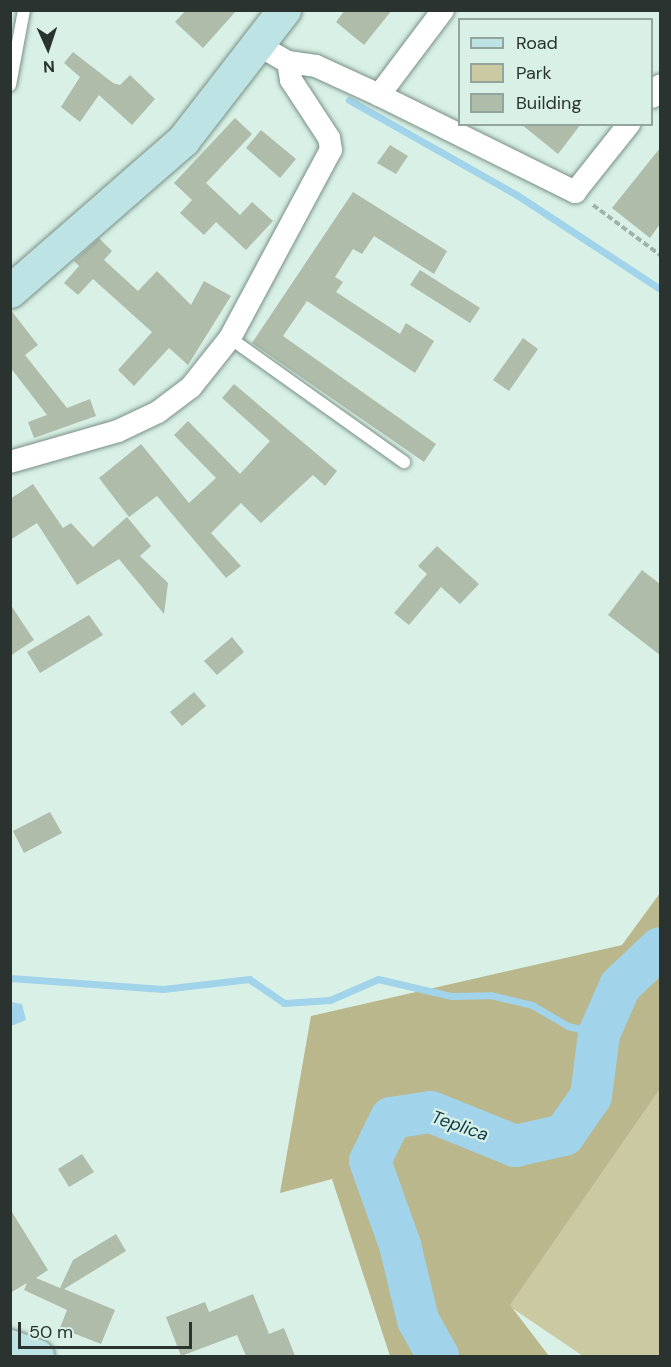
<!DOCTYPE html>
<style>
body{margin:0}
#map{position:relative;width:671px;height:1367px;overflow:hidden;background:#d8f0e5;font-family:"DM Sans",sans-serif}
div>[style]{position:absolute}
.green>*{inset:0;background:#cac9a1}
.forest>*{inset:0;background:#b9b78b}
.water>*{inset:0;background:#a1d3ea}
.stream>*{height:7px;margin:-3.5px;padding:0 3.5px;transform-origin:3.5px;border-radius:3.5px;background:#a1d3ea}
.river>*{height:42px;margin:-21px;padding:0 21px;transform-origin:21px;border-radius:21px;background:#a1d3ea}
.building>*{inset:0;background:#afbca9}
.path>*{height:4px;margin-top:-2px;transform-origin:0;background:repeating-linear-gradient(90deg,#a0b3aa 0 6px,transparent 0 9px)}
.roads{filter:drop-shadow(0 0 2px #798f85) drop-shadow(0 0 2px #798f85)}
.lane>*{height:12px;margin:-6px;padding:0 6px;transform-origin:6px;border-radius:6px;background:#fff}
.street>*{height:22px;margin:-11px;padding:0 11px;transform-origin:11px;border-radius:11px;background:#fff}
.secondary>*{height:33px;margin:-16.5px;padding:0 16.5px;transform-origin:16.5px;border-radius:16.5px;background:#bee3e4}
span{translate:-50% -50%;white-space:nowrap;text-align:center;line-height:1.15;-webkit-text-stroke:4.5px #d8f0e5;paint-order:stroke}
.water-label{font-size:18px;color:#0a3747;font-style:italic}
.frame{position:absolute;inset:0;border:12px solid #2a332f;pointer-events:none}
.legend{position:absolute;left:458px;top:18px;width:195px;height:108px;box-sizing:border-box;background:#d8f0e5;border:2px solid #92a49c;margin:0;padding:8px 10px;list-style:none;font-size:18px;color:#2a332f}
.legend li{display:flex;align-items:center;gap:12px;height:30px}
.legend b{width:30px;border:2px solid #92a49c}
.north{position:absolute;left:18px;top:18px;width:60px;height:60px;-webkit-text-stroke:4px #d8f0e5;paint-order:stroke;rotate:177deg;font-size:16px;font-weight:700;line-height:24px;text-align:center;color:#2a332f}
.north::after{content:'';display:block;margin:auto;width:21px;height:27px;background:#2a332f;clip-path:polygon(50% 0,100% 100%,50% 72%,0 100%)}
.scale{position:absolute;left:18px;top:1322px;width:174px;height:27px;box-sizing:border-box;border:3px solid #2a332f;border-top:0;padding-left:8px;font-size:18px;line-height:21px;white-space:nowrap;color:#2a332f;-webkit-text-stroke:4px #d8f0e5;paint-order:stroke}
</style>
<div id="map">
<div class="green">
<i style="clip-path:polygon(660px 1089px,660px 1356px,583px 1356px,509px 1306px)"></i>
</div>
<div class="forest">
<i style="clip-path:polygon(660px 893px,660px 1089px,510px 1305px,549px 1356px,390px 1356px,332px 1179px,280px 1193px,311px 1016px,622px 945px)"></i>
</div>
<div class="water">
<i style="clip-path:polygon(11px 1002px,22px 1004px,26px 1020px,11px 1026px)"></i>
</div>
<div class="stream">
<i style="left:349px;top:100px;width:193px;rotate:29.5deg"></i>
<i style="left:517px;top:195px;width:171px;rotate:33.3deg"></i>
<i style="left:10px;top:978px;width:153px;rotate:4.1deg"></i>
<i style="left:163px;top:989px;width:87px;rotate:-6.6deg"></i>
<i style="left:249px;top:979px;width:42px;rotate:34.4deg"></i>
<i style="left:284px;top:1003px;width:46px;rotate:-3.7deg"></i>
<i style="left:330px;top:1000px;width:52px;rotate:-23.6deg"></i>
<i style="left:378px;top:979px;width:75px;rotate:13.1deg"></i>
<i style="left:451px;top:996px;width:39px;rotate:-1deg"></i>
<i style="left:490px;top:995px;width:43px;rotate:13.4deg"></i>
<i style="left:532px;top:1005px;width:42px;rotate:30.3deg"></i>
<i style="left:568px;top:1026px;width:32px;rotate:14deg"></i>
</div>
<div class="river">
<i style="left:438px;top:1356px;width:41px;rotate:-119.1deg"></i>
<i style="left:418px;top:1320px;width:77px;rotate:-103.5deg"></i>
<i style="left:400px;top:1245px;width:89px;rotate:-109.7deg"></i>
<i style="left:370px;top:1161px;width:48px;rotate:-64deg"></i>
<i style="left:391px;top:1118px;width:40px;rotate:-8.5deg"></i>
<i style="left:431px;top:1112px;width:91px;rotate:22deg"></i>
<i style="left:515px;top:1146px;width:50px;rotate:-12.7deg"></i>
<i style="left:564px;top:1135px;width:47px;rotate:-55.3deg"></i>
<i style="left:591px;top:1096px;width:63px;rotate:-82.6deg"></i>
<i style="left:599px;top:1034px;width:52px;rotate:-66.4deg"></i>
<i style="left:620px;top:986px;width:55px;rotate:-43.5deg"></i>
</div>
<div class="building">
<i style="clip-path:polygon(186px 10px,237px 10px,203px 48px,175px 22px)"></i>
<i style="clip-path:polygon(345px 10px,392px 10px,364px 45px,336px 22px)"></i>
<i style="clip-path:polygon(73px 52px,113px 83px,120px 85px,130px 75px,155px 99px,132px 125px,99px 95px,80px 122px,61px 107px,80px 77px,64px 63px)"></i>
<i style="clip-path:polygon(235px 118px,252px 134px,206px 183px,240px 215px,252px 202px,273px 221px,246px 250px,216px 222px,204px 235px,180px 213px,192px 200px,174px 183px)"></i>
<i style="clip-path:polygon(521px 124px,581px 124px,558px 154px)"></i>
<i style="clip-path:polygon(261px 130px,296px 159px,280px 178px,246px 148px)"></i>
<i style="clip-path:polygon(390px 145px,408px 156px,396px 174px,377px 163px)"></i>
<i style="clip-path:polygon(660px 148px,660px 224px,650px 238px,612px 208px)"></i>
<i style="clip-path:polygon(353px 192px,447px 251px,434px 274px,374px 236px,362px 254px,353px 249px,335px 277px,343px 282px,336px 292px,400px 334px,406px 323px,434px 341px,415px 373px,307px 301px,283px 336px,436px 444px,424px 462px,252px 343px)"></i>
<i style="clip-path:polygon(99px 238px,112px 251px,104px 260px,138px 291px,157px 271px,191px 305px,204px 281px,231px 296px,188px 365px,169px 348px,134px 386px,118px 370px,152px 332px,93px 279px,78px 295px,64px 283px,79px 266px,74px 261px)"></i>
<i style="clip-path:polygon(420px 270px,480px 308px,470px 323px,410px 285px)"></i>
<i style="clip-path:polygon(10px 309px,38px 345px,25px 355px,67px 408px,90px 399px,96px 416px,34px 438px,28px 422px,47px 415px,10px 367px)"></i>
<i style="clip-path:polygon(523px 338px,538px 349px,509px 391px,493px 380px)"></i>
<i style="clip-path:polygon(234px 384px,337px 471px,325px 486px,313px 475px,261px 523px,241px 503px,211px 533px,241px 566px,226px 578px,157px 496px,129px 517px,99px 478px,141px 444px,189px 503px,216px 478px,174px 435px,188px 421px,240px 474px,270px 441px,222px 398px)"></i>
<i style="clip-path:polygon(33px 484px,63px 528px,71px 523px,93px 547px,127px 517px,151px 546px,140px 556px,168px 583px,164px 614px,119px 559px,77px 585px,37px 523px,10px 540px,10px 499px)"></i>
<i style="clip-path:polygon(437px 546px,479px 584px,460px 604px,441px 587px,409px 625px,394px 613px,427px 574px,418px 566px)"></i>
<i style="clip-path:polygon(642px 570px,660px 584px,660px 655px,608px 615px)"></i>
<i style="clip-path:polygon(10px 604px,34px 640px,10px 656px)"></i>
<i style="clip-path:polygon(89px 615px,103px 635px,40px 673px,27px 652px)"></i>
<i style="clip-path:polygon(232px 637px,244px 652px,217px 675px,204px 661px)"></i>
<i style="clip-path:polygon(194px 692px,206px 706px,182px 726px,170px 712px)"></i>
<i style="clip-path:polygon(50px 812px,62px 833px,24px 853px,13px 831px)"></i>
<i style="clip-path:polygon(82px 1154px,94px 1172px,69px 1187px,58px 1169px)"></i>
<i style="clip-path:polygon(10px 1209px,48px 1270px,36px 1278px,60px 1288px,73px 1260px,116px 1234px,126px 1251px,64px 1289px,115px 1310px,101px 1344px,60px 1328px,67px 1310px,24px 1290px,27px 1283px,10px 1293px)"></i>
<i style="clip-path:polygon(253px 1294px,269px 1334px,284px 1328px,295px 1356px,246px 1356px,237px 1335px,181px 1356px,166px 1317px,205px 1302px,209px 1312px)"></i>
</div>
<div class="path">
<i style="left:593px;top:205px;width:84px;rotate:36.7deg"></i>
</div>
<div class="roads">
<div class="lane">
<i style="left:10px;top:85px;width:76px;rotate:-79.4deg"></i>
<i style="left:230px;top:338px;width:214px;rotate:35.5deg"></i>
</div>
<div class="street">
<i style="left:260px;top:46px;width:32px;rotate:30deg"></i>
<i style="left:288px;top:62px;width:28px;rotate:8deg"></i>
<i style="left:316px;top:66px;width:69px;rotate:24.7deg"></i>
<i style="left:379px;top:95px;width:219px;rotate:26.3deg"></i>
<i style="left:575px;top:192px;width:87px;rotate:-51.5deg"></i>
<i style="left:379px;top:95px;width:106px;rotate:-53deg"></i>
<i style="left:652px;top:97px;width:14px;rotate:-54deg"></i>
<i style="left:10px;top:462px;width:112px;rotate:-16deg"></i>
<i style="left:118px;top:431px;width:44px;rotate:-25.4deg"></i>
<i style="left:158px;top:412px;width:41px;rotate:-37.1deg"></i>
<i style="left:191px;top:387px;width:63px;rotate:-51.5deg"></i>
<i style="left:230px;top:338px;width:213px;rotate:-61.8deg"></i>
<i style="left:331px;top:150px;width:12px;rotate:-99deg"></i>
<i style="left:329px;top:138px;width:69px;rotate:-123.2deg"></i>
<i style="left:291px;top:80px;width:18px;rotate:-99deg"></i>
</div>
<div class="secondary">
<i style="left:10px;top:291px;width:230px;rotate:-41.1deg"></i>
<i style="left:183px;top:140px;width:165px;rotate:-52.2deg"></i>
<i style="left:10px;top:1346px;width:29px;rotate:20deg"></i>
</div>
</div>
<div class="water-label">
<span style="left:460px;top:1126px;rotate:19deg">Teplica</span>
</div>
<div class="frame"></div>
<ul class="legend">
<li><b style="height:8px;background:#bee3e4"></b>Road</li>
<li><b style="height:16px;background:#cac9a1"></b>Park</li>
<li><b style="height:16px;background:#afbca9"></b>Building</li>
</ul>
<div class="north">N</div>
<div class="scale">50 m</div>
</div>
